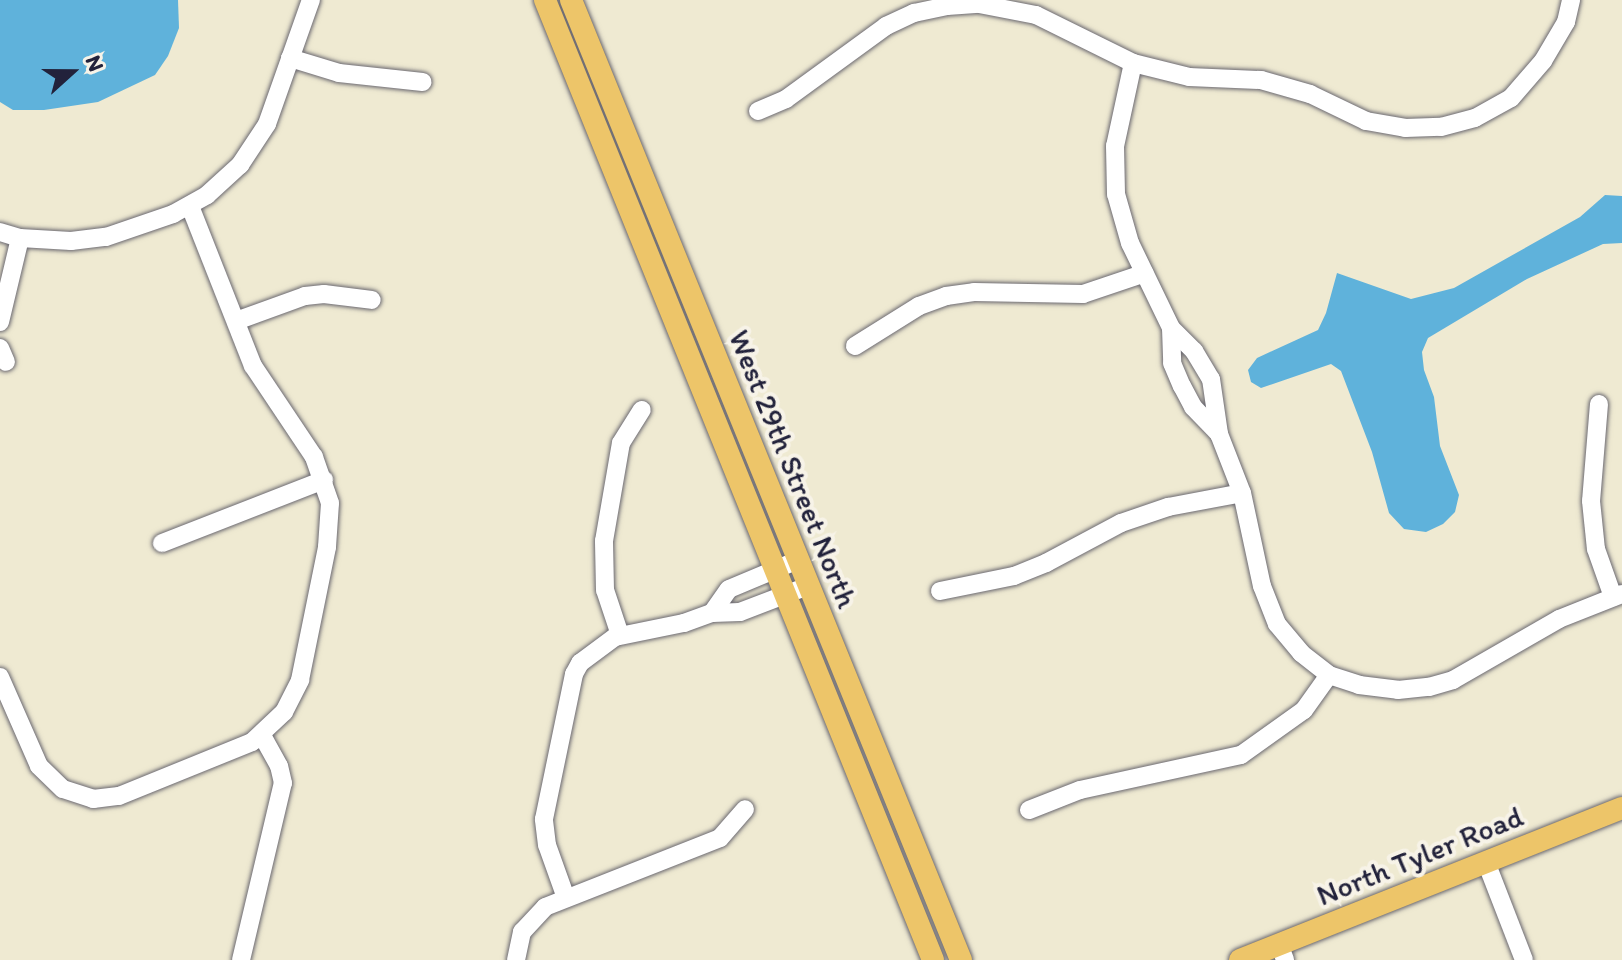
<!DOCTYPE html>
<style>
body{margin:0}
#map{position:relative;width:1622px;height:960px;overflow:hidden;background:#efead2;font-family:Itim,sans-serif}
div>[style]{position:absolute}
.water>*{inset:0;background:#5fb2db}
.roads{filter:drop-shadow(0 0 2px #6a6870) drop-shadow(0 0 2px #6a6870)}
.minor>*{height:18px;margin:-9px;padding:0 9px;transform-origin:9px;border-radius:9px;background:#fff}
.major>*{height:22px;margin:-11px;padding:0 11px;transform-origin:11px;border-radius:11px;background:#edc569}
span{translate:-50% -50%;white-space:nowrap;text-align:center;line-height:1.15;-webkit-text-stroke:8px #f7f3e8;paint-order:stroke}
.street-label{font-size:30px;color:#22223b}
.north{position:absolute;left:32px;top:32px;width:80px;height:80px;-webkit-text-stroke:6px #f7f3e8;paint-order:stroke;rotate:69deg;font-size:22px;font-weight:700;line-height:32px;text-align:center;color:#22223b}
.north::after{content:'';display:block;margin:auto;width:28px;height:36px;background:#22223b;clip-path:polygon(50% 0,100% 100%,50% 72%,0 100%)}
</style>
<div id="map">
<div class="water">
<i style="clip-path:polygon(0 0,178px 0,179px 28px,168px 56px,155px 75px,98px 102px,44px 110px,13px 110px,0 102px)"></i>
<i style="clip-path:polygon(1605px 195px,1622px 196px,1622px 243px,1603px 244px,1527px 279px,1428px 338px,1422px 352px,1424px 370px,1434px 397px,1440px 446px,1459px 495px,1455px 512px,1443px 524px,1426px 532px,1404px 529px,1389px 513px,1372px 452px,1341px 371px,1331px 364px,1261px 388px,1251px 382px,1248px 370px,1257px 358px,1318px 330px,1326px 313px,1337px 273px,1411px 299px,1454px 288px,1580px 217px)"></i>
</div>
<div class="roads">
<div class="minor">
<i style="left:290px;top:58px;width:51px;rotate:17deg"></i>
<i style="left:339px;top:73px;width:84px;rotate:6.1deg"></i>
<i style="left:1133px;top:63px;width:85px;rotate:102.2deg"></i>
<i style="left:1115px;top:146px;width:48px;rotate:88.8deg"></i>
<i style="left:1116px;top:194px;width:51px;rotate:74.1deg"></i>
<i style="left:1130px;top:243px;width:94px;rotate:64.2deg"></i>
<i style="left:1171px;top:328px;width:33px;rotate:45deg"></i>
<i style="left:1194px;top:351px;width:33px;rotate:59deg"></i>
<i style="left:1211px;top:379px;width:56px;rotate:81.7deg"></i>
<i style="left:1219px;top:434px;width:63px;rotate:68.7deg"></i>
<i style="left:1242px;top:493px;width:95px;rotate:77.9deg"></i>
<i style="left:1262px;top:586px;width:41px;rotate:68.5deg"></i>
<i style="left:1277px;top:624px;width:38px;rotate:50deg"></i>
<i style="left:1301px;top:653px;width:36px;rotate:38deg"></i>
<i style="left:1329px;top:675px;width:32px;rotate:18deg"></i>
<i style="left:1359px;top:685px;width:39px;rotate:7deg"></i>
<i style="left:1398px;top:690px;width:31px;rotate:-6deg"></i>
<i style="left:1429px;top:687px;width:25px;rotate:-16deg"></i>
<i style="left:1453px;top:680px;width:122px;rotate:-29.9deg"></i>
<i style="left:1559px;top:619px;width:68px;rotate:-21.6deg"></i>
<i style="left:758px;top:111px;width:30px;rotate:-23deg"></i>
<i style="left:786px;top:99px;width:124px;rotate:-36.1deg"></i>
<i style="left:886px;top:26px;width:31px;rotate:-25deg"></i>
<i style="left:914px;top:13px;width:34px;rotate:-12deg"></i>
<i style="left:947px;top:6px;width:32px;rotate:-4deg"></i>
<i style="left:979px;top:4px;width:58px;rotate:10.9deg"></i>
<i style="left:1036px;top:15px;width:108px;rotate:26.3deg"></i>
<i style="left:1133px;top:63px;width:58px;rotate:14deg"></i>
<i style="left:1189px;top:77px;width:72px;rotate:2.4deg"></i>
<i style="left:1261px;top:80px;width:51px;rotate:15.9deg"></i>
<i style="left:1310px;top:94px;width:62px;rotate:25.7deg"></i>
<i style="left:1366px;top:121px;width:40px;rotate:10deg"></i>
<i style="left:1405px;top:128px;width:36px;rotate:-2deg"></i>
<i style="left:1441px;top:127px;width:35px;rotate:-15deg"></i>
<i style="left:1475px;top:118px;width:41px;rotate:-29.1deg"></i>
<i style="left:1511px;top:98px;width:49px;rotate:-49.1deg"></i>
<i style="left:1543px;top:61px;width:45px;rotate:-59.5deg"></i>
<i style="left:1566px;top:22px;width:23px;rotate:-77deg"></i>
<i style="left:0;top:232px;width:21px;rotate:17deg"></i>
<i style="left:20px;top:238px;width:51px;rotate:3.4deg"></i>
<i style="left:71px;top:241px;width:35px;rotate:-7deg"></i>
<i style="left:106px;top:237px;width:71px;rotate:-18.9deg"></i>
<i style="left:173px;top:214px;width:39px;rotate:-29deg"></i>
<i style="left:207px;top:195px;width:45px;rotate:-42.3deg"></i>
<i style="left:240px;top:165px;width:49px;rotate:-56.6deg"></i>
<i style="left:267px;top:124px;width:132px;rotate:-70.5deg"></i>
<i style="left:236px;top:321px;width:73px;rotate:-19.9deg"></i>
<i style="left:305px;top:296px;width:19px;rotate:-6deg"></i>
<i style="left:324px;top:294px;width:48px;rotate:7.1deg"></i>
<i style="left:0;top:322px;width:86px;rotate:-76.6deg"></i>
<i style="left:1171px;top:328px;width:35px;rotate:88deg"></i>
<i style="left:1172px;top:363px;width:25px;rotate:67deg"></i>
<i style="left:1182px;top:386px;width:24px;rotate:62deg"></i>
<i style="left:1193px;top:407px;width:37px;rotate:46deg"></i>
<i style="left:855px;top:346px;width:75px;rotate:-32deg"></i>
<i style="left:919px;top:306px;width:29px;rotate:-20deg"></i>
<i style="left:946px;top:296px;width:28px;rotate:-8deg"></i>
<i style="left:974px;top:292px;width:109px;rotate:1.1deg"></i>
<i style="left:1083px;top:294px;width:65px;rotate:-18.7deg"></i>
<i style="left:0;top:348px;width:15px;rotate:67deg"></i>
<i style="left:1599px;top:404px;width:97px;rotate:94.7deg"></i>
<i style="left:1591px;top:501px;width:48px;rotate:84.1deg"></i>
<i style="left:1596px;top:549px;width:51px;rotate:70.5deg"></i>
<i style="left:162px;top:543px;width:174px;rotate:-21.3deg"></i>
<i style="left:940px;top:591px;width:76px;rotate:-11.5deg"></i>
<i style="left:1014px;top:576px;width:35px;rotate:-22deg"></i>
<i style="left:1046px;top:563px;width:85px;rotate:-28.1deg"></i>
<i style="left:1121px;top:523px;width:50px;rotate:-18.8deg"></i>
<i style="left:1168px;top:507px;width:75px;rotate:-10.7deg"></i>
<i style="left:712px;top:613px;width:29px;rotate:-55deg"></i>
<i style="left:729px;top:589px;width:75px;rotate:-22.8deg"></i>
<i style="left:620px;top:635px;width:47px;rotate:-108.4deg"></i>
<i style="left:605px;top:590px;width:49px;rotate:-91.2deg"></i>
<i style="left:604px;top:541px;width:99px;rotate:-80.2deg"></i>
<i style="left:621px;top:443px;width:39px;rotate:-58deg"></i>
<i style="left:0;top:677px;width:97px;rotate:66.3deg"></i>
<i style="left:39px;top:766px;width:33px;rotate:44deg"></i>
<i style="left:63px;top:789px;width:32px;rotate:18deg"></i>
<i style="left:93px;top:799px;width:26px;rotate:-7deg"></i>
<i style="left:119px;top:796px;width:144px;rotate:-22.1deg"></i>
<i style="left:252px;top:742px;width:44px;rotate:-43.2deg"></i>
<i style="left:284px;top:712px;width:36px;rotate:-63deg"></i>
<i style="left:300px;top:680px;width:136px;rotate:-78.5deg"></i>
<i style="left:327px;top:547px;width:44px;rotate:-86.1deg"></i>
<i style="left:330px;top:503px;width:49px;rotate:-109.2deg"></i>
<i style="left:314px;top:457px;width:110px;rotate:-123.8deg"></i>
<i style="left:253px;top:366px;width:172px;rotate:-111.5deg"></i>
<i style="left:1029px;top:810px;width:55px;rotate:-21.4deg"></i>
<i style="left:1080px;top:790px;width:165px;rotate:-12.3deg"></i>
<i style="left:1241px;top:755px;width:77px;rotate:-35.5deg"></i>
<i style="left:1304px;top:710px;width:43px;rotate:-54.5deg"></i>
<i style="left:1486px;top:862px;width:105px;rotate:68.8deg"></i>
<i style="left:566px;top:898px;width:56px;rotate:-109.7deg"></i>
<i style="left:547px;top:845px;width:26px;rotate:-97deg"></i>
<i style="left:544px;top:819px;width:148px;rotate:-78.3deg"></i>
<i style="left:574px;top:674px;width:13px;rotate:-61deg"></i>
<i style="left:580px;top:663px;width:44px;rotate:-36.6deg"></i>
<i style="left:615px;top:637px;width:70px;rotate:-11.5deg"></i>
<i style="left:684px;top:623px;width:30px;rotate:-20deg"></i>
<i style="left:712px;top:613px;width:28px;rotate:-2deg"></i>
<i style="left:740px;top:612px;width:73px;rotate:-20.9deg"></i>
<i style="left:1279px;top:944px;width:17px;rotate:69deg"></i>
<i style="left:241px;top:960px;width:182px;rotate:-76.7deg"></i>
<i style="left:283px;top:783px;width:17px;rotate:-103deg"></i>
<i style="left:279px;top:766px;width:35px;rotate:-119deg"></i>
<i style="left:516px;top:960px;width:29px;rotate:-78deg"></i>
<i style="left:522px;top:932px;width:34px;rotate:-47deg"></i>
<i style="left:545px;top:907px;width:188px;rotate:-21.5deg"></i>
<i style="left:720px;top:838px;width:38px;rotate:-49deg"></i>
</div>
<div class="major">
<i style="left:545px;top:0;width:1035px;rotate:67.99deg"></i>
<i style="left:571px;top:0;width:1036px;rotate:67.89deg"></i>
<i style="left:1240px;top:960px;width:411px;rotate:-21.7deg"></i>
</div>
</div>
<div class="street-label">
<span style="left:793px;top:469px;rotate:68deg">West 29th Street North</span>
<span style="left:1420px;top:856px;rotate:-22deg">North Tyler Road</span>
</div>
<div class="north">N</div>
</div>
